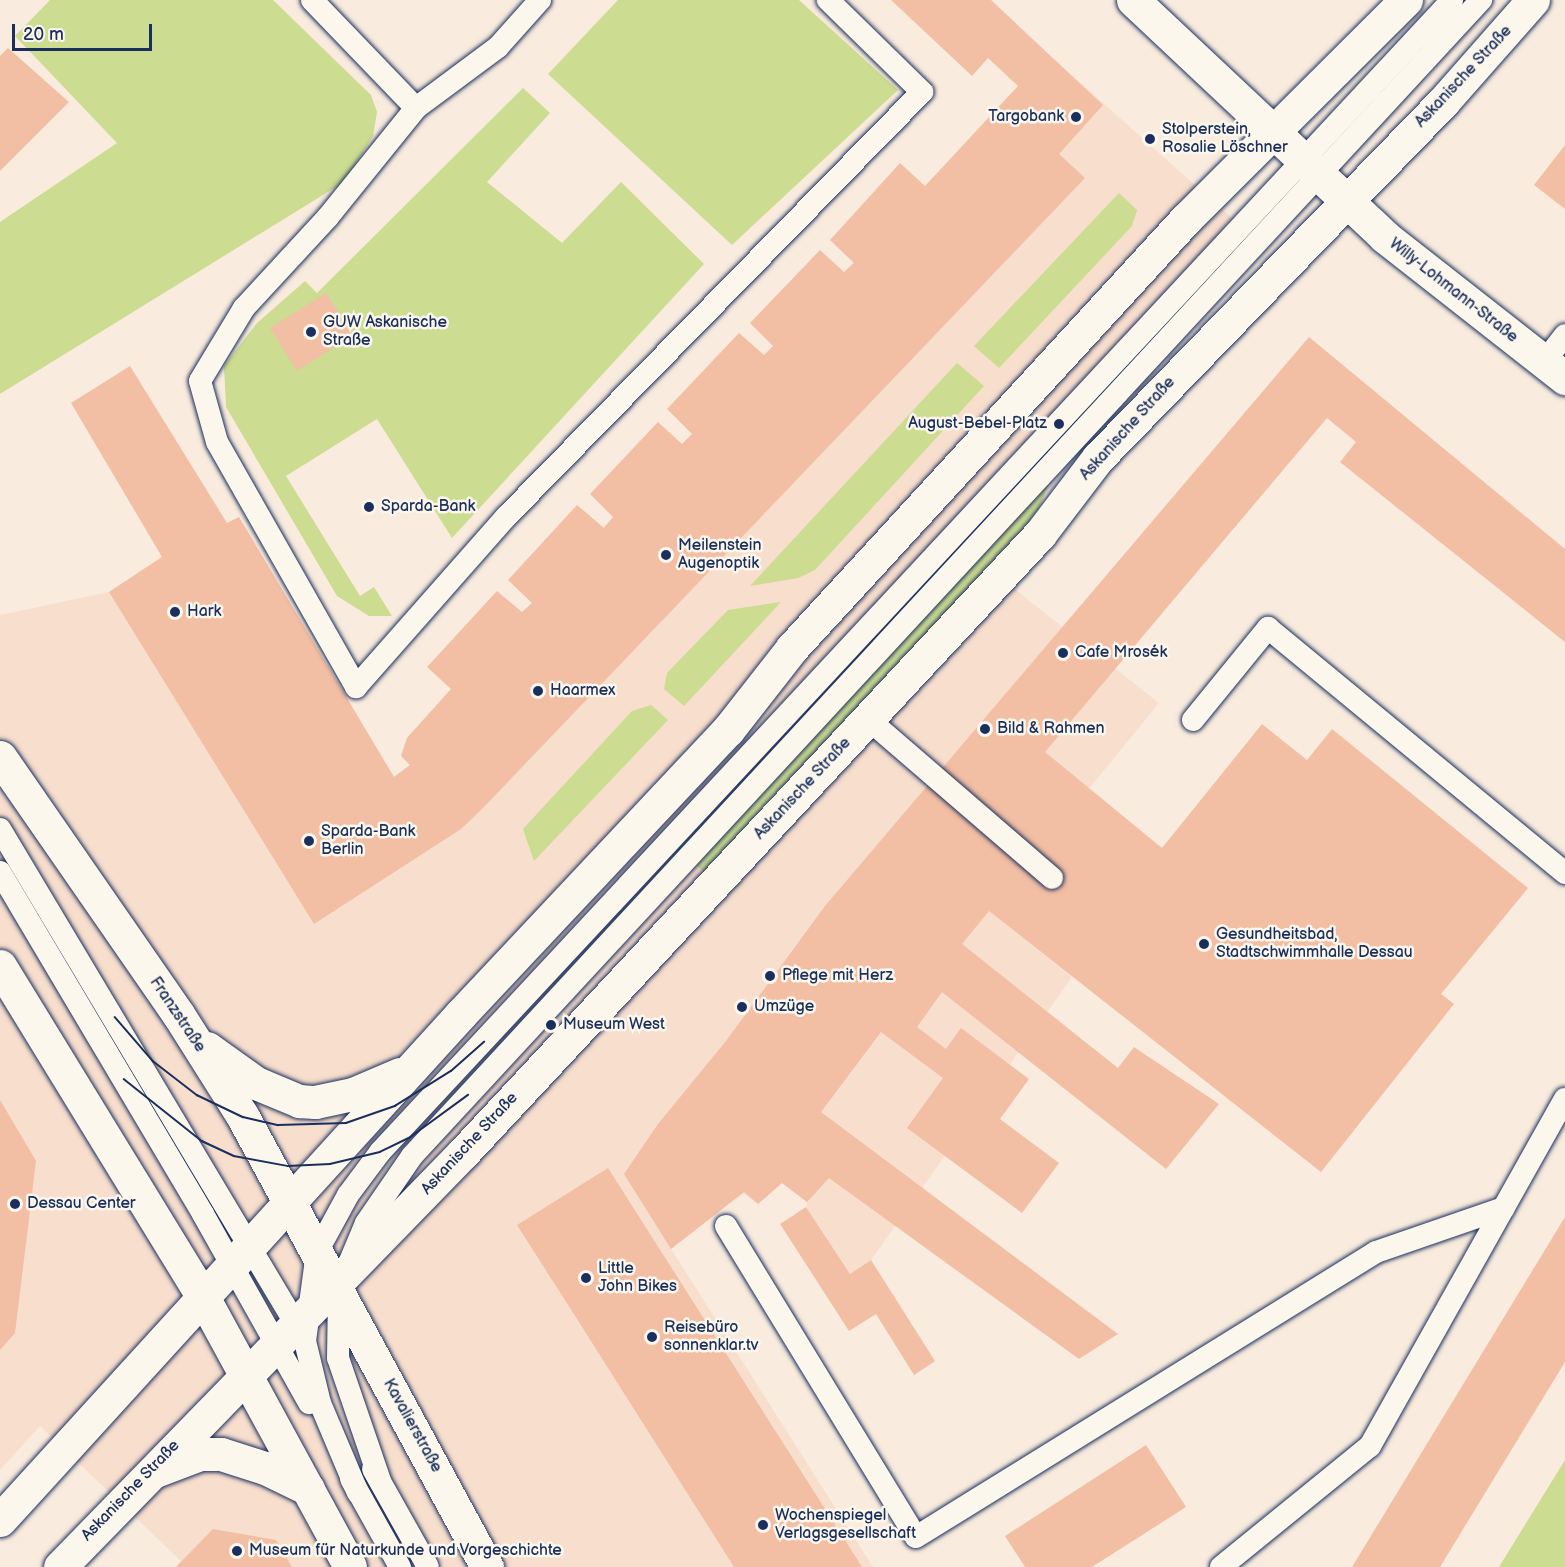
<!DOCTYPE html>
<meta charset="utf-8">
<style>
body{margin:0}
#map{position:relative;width:1565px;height:1567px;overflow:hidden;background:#f9ecde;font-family:"Balsamiq Sans",sans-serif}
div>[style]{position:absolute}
.built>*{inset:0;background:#f7decd}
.green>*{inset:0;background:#ccdc90}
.building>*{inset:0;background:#f2bea4}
.roads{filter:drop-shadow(0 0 2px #1b2f5e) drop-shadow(0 0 2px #1b2f5e)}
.lane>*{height:22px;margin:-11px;padding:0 11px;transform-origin:11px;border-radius:11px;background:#fbf7ec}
.secondary>*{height:33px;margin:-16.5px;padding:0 16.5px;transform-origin:16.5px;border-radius:16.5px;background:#fbf7ec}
.tram>*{height:1.5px;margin:-0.75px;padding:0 0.75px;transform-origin:0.75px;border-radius:0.75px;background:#1b2f5e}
.dots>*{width:16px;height:16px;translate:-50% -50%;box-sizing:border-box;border:3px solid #fbf7ec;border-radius:50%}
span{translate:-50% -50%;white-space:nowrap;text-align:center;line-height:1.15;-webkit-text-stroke:5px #fbf7ec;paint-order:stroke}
.street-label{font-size:16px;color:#1b2f5e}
.poi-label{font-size:16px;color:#1b2f5e}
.right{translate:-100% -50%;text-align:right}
.left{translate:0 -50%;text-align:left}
.scale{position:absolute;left:12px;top:24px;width:140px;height:27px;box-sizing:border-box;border:3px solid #1b2f5e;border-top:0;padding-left:8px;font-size:18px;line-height:21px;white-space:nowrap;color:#1b2f5e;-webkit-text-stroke:4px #fbf7ec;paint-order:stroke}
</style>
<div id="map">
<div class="built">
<i style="clip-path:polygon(1049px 55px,1251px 235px,960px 546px,1159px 703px,989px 911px,1072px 977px,871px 1260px,850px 1274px,806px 1207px,807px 1202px,782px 1183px,758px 1204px,743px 1193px,671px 1249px,873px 1567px,176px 1567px,181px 1561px,40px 1426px,0 1470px,0 615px,109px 592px,162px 557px,394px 777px,410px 765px,401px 756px,407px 738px,451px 689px)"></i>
</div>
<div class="green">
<i style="clip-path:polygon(50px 0,273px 0,371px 95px,377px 112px,373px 136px,344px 182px,0 394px,0 222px,117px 143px,15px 36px)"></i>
<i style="clip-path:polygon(618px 0,799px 0,898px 90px,732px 245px,548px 74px)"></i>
<i style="clip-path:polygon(523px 88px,550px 113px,487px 182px,562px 243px,621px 182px,704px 264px,452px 538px,377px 419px,286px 476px,360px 596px,374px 587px,392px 616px,369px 616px,337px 596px,226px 407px,224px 366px,257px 323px,305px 281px,317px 293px)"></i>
<i style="clip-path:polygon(1119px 193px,1137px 210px,1132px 226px,999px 368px,974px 346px)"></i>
<i style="clip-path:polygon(957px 363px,984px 386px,815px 570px,798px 578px,750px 586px)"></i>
<i style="clip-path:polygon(1049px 483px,1035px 519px,707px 875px,693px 862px)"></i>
<i style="clip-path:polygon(781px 602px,684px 706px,664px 689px,667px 673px,728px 610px)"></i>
<i style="clip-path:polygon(651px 705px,668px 720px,534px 861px,523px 829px,632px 711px)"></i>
<i style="clip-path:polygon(1565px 1460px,1565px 1567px,1499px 1567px)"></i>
</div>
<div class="building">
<i style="clip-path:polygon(891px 0,991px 0,1103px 105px,1059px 154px,1085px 178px,483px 808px,461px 829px,314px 924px,109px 592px,162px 557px,71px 403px,130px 366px,227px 523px,239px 517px,394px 777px,410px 765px,401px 756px,407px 738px,451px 689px,427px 667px,497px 591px,522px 612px,532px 603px,508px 580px,577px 505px,604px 528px,613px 517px,590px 494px,658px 422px,682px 444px,692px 434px,667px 409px,739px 333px,764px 355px,773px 346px,750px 323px,820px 250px,844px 272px,854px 263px,830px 240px,900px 163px,925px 186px,1018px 86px,988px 58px,972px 76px)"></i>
<i style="clip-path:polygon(8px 48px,69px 102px,0 171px,0 56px)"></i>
<i style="clip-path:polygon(1565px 145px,1565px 209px,1534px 185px)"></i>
<i style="clip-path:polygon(326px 293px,353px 335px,297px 371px,270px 328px)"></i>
<i style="clip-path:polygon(1309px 337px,1565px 549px,1565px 642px,1340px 462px,1356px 442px,1327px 418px,1045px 752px,1162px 848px,1262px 724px,1307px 760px,1332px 729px,1528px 888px,1441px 994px,1454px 1004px,1321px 1172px,989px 911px,962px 944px,1118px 1068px,1134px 1047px,1219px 1104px,1166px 1169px,942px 992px,917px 1027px,946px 1049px,961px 1028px,1029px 1079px,1000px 1119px,1059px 1163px,1022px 1213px,907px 1128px,943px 1078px,881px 1032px,821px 1112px,1118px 1334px,1079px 1359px,829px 1178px,807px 1202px,782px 1183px,758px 1204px,744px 1192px,671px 1249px,624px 1174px,658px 1124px,726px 1041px,825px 906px)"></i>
<i style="clip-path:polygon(0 1100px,36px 1161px,15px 1333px,0 1350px)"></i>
<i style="clip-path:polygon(608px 1168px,727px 1355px,862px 1567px,734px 1567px,577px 1319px,517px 1225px)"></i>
<i style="clip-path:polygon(806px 1207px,850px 1274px,871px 1260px,935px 1361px,914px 1375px,876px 1314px,849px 1331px,780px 1224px)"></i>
<i style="clip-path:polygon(1565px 1217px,1565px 1362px,1440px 1567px,1352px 1567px)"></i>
<i style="clip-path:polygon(1146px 1445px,1186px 1507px,1092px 1567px,1025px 1567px,1005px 1536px)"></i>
<i style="clip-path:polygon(213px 1529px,276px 1540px,292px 1567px,176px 1567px)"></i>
</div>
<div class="roads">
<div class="lane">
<i style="left:312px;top:0;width:150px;rotate:46.1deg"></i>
<i style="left:416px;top:108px;width:140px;rotate:128.9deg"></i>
<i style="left:328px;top:217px;width:124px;rotate:132.7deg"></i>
<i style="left:244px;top:308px;width:85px;rotate:121.1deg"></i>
<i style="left:200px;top:381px;width:63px;rotate:74.4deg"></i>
<i style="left:217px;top:442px;width:282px;rotate:60.4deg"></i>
<i style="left:356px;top:687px;width:227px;rotate:-48.6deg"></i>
<i style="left:506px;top:517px;width:595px;rotate:-45.61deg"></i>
<i style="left:922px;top:92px;width:132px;rotate:-135.6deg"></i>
<i style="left:416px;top:108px;width:102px;rotate:-36.6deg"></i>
<i style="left:498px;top:47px;width:63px;rotate:-48.2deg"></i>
<i style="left:1544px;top:362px;width:34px;rotate:-52deg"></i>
<i style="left:868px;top:719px;width:243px;rotate:40.8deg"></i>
<i style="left:1193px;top:720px;width:119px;rotate:-50.8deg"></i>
<i style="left:1268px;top:628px;width:385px;rotate:39.5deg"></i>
<i style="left:0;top:829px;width:591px;rotate:59.14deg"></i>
<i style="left:0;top:872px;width:398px;rotate:59.3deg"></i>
<i style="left:203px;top:1214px;width:217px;rotate:60.7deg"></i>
<i style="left:726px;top:1226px;width:364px;rotate:58.6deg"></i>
<i style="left:916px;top:1537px;width:541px;rotate:-31.78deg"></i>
<i style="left:1376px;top:1252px;width:135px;rotate:-19deg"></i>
<i style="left:350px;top:1261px;width:41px;rotate:-67.2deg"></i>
<i style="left:366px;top:1223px;width:81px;rotate:-55.5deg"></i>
<i style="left:412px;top:1156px;width:1575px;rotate:-47.24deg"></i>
<i style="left:339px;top:1295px;width:63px;rotate:90.9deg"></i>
<i style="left:338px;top:1358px;width:130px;rotate:71.1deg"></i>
<i style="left:373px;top:1469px;width:112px;rotate:60.7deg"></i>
<i style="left:351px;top:1479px;width:101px;rotate:60.9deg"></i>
<i style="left:358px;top:1493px;width:98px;rotate:-112.9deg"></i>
<i style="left:320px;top:1403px;width:64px;rotate:-103.6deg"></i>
<i style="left:305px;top:1341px;width:90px;rotate:-82.3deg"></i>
<i style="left:317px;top:1252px;width:65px;rotate:-61.5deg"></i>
<i style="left:348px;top:1195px;width:54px;rotate:-53.3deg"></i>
<i style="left:380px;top:1152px;width:1574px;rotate:-47.06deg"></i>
<i style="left:1221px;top:1567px;width:192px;rotate:-39.1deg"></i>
<i style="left:1370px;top:1446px;width:398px;rotate:-60.7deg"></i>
</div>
<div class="secondary">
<i style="left:1133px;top:0;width:346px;rotate:43.2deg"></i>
<i style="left:1385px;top:237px;width:229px;rotate:38.1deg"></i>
<i style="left:0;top:757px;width:313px;rotate:55.3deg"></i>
<i style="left:178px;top:1014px;width:122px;rotate:57.7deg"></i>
<i style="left:243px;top:1117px;width:512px;rotate:61.53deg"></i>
<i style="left:0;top:966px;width:388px;rotate:58.5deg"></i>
<i style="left:203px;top:1297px;width:307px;rotate:61.4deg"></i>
<i style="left:207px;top:1048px;width:60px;rotate:35.5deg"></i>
<i style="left:256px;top:1083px;width:47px;rotate:22.7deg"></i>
<i style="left:299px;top:1101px;width:16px;rotate:4deg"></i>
<i style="left:315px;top:1102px;width:39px;rotate:-12deg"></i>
<i style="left:353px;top:1094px;width:51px;rotate:-23.1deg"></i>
<i style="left:155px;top:1471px;width:48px;rotate:-20.7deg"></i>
<i style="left:200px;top:1454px;width:21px"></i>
<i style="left:221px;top:1454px;width:46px;rotate:17.7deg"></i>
<i style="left:265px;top:1468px;width:48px;rotate:26deg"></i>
<i style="left:0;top:1520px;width:685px;rotate:-47.66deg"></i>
<i style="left:461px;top:1014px;width:390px;rotate:-46.8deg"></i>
<i style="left:728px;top:730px;width:104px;rotate:-52deg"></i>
<i style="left:792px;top:648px;width:581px;rotate:-47.44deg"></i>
<i style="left:1185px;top:220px;width:312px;rotate:-44.9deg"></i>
<i style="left:60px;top:1567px;width:578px;rotate:-45.77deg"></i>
<i style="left:463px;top:1153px;width:846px;rotate:-47.01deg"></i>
<i style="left:1040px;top:534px;width:96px;rotate:-52.7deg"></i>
<i style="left:1098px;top:458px;width:496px;rotate:-45.9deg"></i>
<i style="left:1443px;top:102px;width:136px;rotate:-48.6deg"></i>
</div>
</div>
<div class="tram">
<i style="left:115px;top:1017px;width:58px;rotate:49.2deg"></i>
<i style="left:153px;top:1061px;width:56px;rotate:37.7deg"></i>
<i style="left:197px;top:1095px;width:51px;rotate:25.6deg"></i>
<i style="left:243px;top:1117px;width:36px;rotate:13deg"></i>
<i style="left:278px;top:1125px;width:68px;rotate:-1.7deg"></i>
<i style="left:346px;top:1123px;width:52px;rotate:-19.1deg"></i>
<i style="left:395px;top:1106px;width:66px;rotate:-32deg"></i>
<i style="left:451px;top:1071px;width:44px;rotate:-41.3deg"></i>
<i style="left:124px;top:1079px;width:100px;rotate:38.5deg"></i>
<i style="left:202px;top:1141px;width:35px;rotate:25deg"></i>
<i style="left:234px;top:1156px;width:55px;rotate:10.5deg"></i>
<i style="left:288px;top:1166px;width:42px;rotate:-2.7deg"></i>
<i style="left:330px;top:1164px;width:51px;rotate:-13.5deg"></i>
<i style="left:380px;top:1152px;width:32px;rotate:-26deg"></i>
<i style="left:409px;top:1138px;width:73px;rotate:-36.1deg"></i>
</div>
<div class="dots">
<i style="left:1076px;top:117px;background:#1b2f5e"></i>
<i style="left:1150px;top:139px;background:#1b2f5e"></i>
<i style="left:311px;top:332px;background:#1b2f5e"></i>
<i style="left:1059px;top:424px;background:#1b2f5e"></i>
<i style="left:369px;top:507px;background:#1b2f5e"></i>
<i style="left:666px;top:555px;background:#1b2f5e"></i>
<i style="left:175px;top:612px;background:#1b2f5e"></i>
<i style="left:1063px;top:653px;background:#1b2f5e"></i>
<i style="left:538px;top:691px;background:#1b2f5e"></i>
<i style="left:985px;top:729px;background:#1b2f5e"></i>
<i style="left:309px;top:841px;background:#1b2f5e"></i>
<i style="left:1204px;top:944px;background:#1b2f5e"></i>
<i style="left:770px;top:976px;background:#1b2f5e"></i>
<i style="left:742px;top:1007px;background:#1b2f5e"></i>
<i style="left:551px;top:1025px;background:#1b2f5e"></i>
<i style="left:15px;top:1204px;background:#1b2f5e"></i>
<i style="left:586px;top:1278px;background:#1b2f5e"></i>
<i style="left:652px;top:1337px;background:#1b2f5e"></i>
<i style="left:763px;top:1525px;background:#1b2f5e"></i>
<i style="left:237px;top:1551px;background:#1b2f5e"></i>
</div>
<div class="street-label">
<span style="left:1464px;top:77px;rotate:-47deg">Askanische Straße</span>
<span style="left:1453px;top:291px;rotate:38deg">Willy-Lohmann-Straße</span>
<span style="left:1128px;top:429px;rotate:-48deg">Askanische Straße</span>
<span style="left:803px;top:789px;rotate:-47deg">Askanische Straße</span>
<span style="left:177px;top:1015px;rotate:56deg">Franzstraße</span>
<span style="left:470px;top:1144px;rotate:-47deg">Askanische Straße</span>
<span style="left:412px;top:1426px;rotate:61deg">Kavalierstraße</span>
<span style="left:131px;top:1491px;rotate:-46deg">Askanische Straße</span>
</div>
<div class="poi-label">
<span class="right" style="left:1064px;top:117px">Targobank</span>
<span class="left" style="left:1162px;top:139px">Stolperstein,<br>Rosalie Löschner</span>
<span class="left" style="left:323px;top:332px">GUW Askanische<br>Straße</span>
<span class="right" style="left:1047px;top:424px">August-Bebel-Platz</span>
<span class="left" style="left:381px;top:507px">Sparda-Bank</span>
<span class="left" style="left:678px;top:555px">Meilenstein<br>Augenoptik</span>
<span class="left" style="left:187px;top:612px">Hark</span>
<span class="left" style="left:1075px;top:653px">Cafe Mrosék</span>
<span class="left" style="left:550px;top:691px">Haarmex</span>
<span class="left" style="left:997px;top:729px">Bild &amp; Rahmen</span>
<span class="left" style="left:321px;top:841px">Sparda-Bank<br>Berlin</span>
<span class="left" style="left:1216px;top:944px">Gesundheitsbad,<br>Stadtschwimmhalle Dessau</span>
<span class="left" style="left:782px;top:976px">Pflege mit Herz</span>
<span class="left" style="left:754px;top:1007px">Umzüge</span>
<span class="left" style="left:563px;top:1025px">Museum West</span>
<span class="left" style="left:27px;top:1204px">Dessau Center</span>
<span class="left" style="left:598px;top:1278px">Little<br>John Bikes</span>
<span class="left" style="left:664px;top:1337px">Reisebüro<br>sonnenklar.tv</span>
<span class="left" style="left:775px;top:1525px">Wochenspiegel<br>Verlagsgesellschaft</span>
<span class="left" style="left:249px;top:1551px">Museum für Naturkunde und Vorgeschichte</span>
</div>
<div class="scale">20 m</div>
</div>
